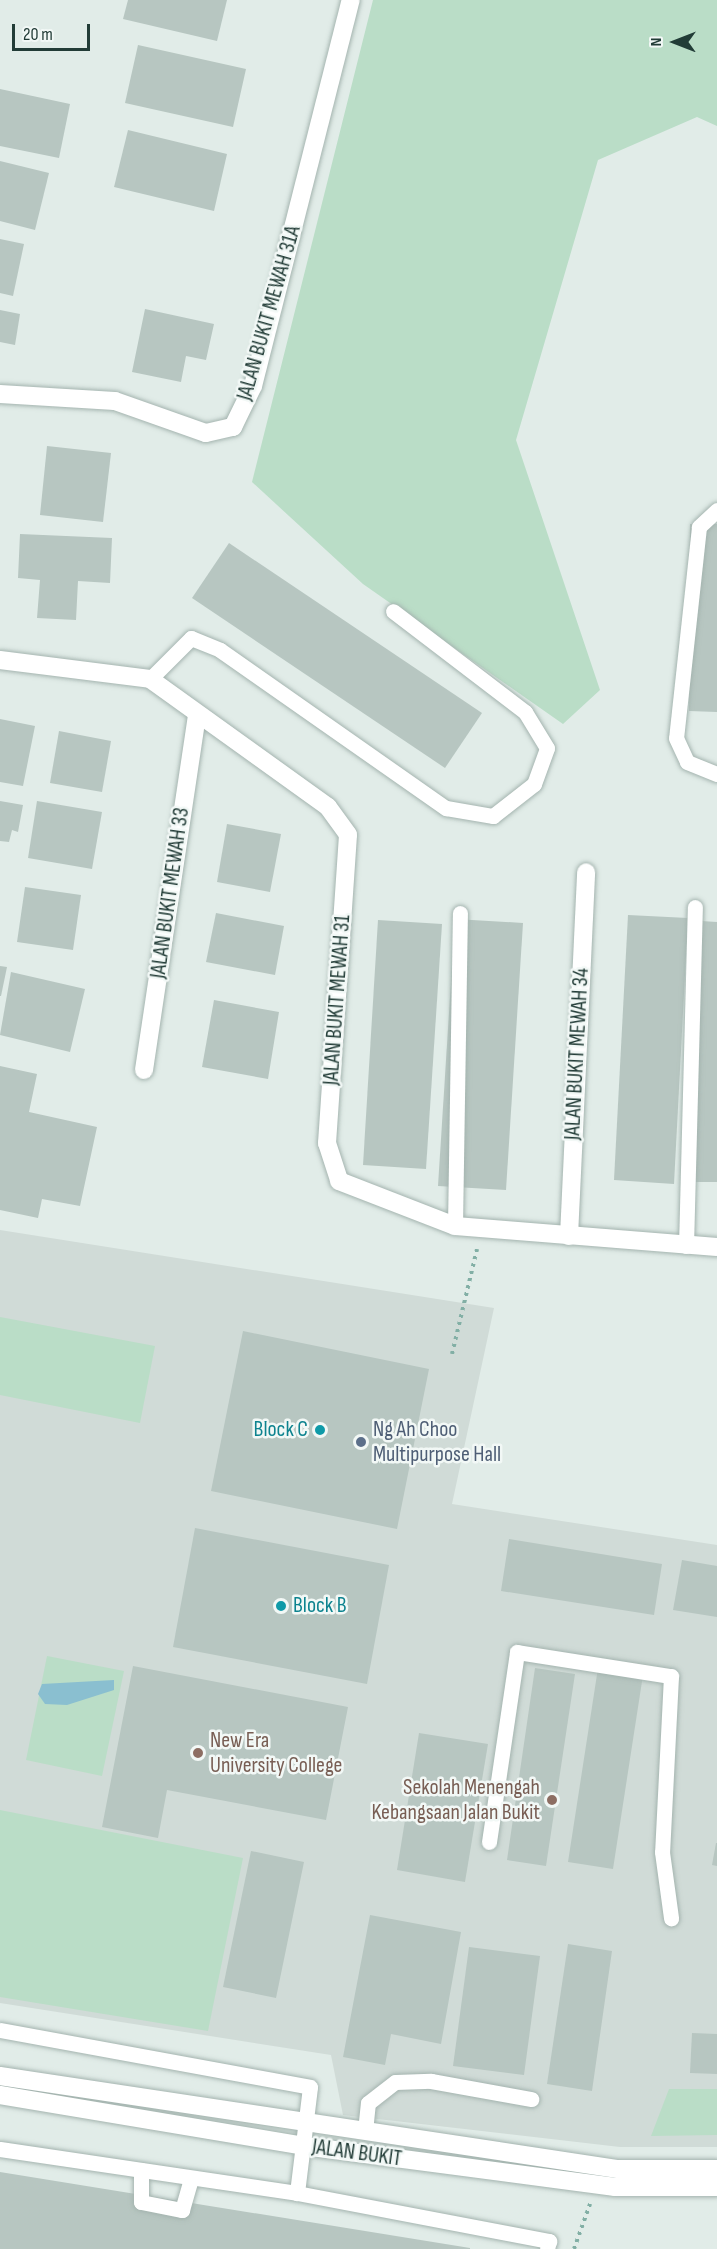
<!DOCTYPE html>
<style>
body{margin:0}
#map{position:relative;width:717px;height:2249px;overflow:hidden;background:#e1ece8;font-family:"Sofia Sans Condensed",sans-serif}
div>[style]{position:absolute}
.built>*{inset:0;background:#d0dbd7}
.green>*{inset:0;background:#baddc7}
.water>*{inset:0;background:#8abfd0}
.building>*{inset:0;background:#b7c6c1}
.path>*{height:4px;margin-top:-2px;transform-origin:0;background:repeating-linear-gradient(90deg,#82afa5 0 3px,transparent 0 7.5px)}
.roads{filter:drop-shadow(0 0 2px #a4b4af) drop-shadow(0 0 2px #a4b4af)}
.lane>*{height:15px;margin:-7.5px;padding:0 7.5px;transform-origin:7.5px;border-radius:7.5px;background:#fff}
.street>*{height:18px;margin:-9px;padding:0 9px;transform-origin:9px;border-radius:9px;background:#fff}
.secondary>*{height:18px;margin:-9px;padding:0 9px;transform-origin:9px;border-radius:9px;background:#fff}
.dots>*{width:16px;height:16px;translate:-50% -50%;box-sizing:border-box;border:3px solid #f2f8f6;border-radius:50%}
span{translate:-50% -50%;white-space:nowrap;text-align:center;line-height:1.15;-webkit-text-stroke:5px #f2f8f6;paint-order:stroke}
.street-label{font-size:22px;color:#223c37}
.service-label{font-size:22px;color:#4e5e75}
.left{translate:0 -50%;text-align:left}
.culture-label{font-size:22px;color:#0d838f}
.right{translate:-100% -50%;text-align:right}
.education-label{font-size:22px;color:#785e54}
.north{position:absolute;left:645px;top:12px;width:60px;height:60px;-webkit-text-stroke:4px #f2f8f6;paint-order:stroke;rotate:270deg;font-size:16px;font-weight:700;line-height:24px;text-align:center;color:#223c37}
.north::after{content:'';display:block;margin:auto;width:21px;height:27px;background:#223c37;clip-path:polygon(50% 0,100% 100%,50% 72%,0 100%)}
.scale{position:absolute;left:12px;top:24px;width:78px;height:27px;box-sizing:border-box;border:3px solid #223c37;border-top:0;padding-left:8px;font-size:18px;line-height:21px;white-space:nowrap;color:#223c37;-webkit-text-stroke:4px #f2f8f6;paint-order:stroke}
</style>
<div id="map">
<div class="built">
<i style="clip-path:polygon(0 1230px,494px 1308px,452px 1504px,717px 1545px,717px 2147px,620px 2147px,343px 2115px,331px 2055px,0 2003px)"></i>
</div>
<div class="green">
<i style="clip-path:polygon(373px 0,717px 0,717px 126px,697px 117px,598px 160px,516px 440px,600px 690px,563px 724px,363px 584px,252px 482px)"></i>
<i style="clip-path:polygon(0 1317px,155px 1346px,140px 1423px,0 1395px)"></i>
<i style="clip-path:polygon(47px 1656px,124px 1671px,102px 1776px,26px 1760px)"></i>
<i style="clip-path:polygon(0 1810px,243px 1858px,208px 2031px,0 1997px)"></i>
<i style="clip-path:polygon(669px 2089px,717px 2089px,717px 2135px,651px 2136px)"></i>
</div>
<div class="water">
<i style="clip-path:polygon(114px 1680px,114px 1690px,67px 1705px,45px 1704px,38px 1694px,42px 1684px)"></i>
</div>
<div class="building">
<i style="clip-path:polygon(128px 0,227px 0,217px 41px,123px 19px)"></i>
<i style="clip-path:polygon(138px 45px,246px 69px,233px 127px,125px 103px)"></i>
<i style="clip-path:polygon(0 89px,70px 104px,59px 158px,0 146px)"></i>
<i style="clip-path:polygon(128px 130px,227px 154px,214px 211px,114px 187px)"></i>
<i style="clip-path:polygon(0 161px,49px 173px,35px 230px,0 221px)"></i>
<i style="clip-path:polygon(0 239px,24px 244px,13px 296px,0 293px)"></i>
<i style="clip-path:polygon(145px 309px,214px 324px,206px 360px,186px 356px,181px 382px,132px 372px)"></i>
<i style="clip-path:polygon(0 310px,20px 314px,15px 345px,0 342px)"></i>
<i style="clip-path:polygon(47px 446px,111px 453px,103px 522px,40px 515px)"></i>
<i style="clip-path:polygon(690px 524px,717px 524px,717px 712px,689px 711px)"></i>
<i style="clip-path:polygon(20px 534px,112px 538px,110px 583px,78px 581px,76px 620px,37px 618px,40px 580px,18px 578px)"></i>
<i style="clip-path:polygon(229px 543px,482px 713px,445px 768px,192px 598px)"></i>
<i style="clip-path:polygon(0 719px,35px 726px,23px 786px,0 782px)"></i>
<i style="clip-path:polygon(59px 731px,111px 741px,102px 792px,50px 783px)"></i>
<i style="clip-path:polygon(0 801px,23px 805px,18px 832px,12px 830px,9px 842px,0 841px)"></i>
<i style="clip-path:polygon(37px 801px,102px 812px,92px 869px,28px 858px)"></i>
<i style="clip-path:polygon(227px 824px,281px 834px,270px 892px,217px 882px)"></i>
<i style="clip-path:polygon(25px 887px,81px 895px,73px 950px,17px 942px)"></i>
<i style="clip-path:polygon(216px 913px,284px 926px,275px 975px,206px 962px)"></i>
<i style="clip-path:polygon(628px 915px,688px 918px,674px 1184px,614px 1180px)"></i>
<i style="clip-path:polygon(455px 919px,523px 923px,506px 1190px,438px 1186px)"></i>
<i style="clip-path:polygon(378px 920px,442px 924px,426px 1169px,363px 1165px)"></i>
<i style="clip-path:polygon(701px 921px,717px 922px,717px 1182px,693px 1182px)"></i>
<i style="clip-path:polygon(0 966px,7px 967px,1px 996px,0 996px)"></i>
<i style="clip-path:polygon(11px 972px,85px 989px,70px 1052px,0 1035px)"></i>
<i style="clip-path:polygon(214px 1000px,279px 1012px,268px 1079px,202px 1067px)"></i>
<i style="clip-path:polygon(0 1066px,37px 1074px,29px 1112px,97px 1127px,80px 1206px,42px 1199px,38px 1218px,0 1210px)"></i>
<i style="clip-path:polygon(243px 1331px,429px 1369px,397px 1529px,211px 1491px)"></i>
<i style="clip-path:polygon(195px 1528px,389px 1565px,367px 1684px,173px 1647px)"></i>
<i style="clip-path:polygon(509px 1539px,662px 1564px,654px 1615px,501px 1591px)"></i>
<i style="clip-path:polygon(682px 1560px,717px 1566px,717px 1617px,673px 1610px)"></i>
<i style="clip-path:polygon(133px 1666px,348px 1707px,326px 1820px,167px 1790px,158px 1838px,102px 1827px)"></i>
<i style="clip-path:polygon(535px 1668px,575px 1674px,546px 1866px,507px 1860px)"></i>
<i style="clip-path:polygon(598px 1668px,643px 1675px,613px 1869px,568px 1862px)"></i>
<i style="clip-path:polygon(419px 1733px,488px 1744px,465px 1882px,397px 1870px)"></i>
<i style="clip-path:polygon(716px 1843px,717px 1843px,717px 1866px,712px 1865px)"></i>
<i style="clip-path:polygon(251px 1851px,304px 1862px,276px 1998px,223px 1987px)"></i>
<i style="clip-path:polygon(370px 1915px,461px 1932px,441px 2044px,391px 2034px,385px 2065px,343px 2057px)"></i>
<i style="clip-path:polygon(568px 1944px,612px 1951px,592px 2091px,547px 2084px)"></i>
<i style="clip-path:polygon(469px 1947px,540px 1956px,524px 2075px,453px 2066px)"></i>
<i style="clip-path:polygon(692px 2033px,717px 2034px,717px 2074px,690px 2073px)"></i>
<i style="clip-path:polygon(0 2172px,470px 2248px,470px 2249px,0 2249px)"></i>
</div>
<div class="path">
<i style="left:452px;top:1354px;width:108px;rotate:-76.6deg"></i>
<i style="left:574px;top:2249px;width:48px;rotate:-70.4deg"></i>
</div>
<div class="roads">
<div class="lane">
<i style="left:717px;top:510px;width:25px;rotate:137deg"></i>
<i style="left:699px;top:527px;width:212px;rotate:96.2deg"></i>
<i style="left:676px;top:738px;width:26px;rotate:65deg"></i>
<i style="left:687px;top:762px;width:32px;rotate:22deg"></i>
<i style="left:150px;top:679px;width:58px;rotate:-45deg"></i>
<i style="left:191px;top:638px;width:31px;rotate:22deg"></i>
<i style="left:220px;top:650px;width:276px;rotate:35deg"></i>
<i style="left:446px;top:808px;width:48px;rotate:9.7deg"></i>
<i style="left:493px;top:816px;width:52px;rotate:-38deg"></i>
<i style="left:534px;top:784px;width:38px;rotate:-70deg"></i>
<i style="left:547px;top:748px;width:42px;rotate:-121.4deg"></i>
<i style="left:525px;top:712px;width:166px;rotate:-142.6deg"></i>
<i style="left:455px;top:1226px;width:313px;rotate:-89.1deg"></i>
<i style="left:686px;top:1246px;width:339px;rotate:-88.5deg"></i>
<i style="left:489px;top:1842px;width:192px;rotate:-81.6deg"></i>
<i style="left:517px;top:1652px;width:156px;rotate:8.9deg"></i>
<i style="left:671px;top:1676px;width:176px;rotate:92.9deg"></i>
<i style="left:662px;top:1852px;width:67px;rotate:82.2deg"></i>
<i style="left:0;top:2030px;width:315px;rotate:10.4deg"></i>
<i style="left:310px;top:2087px;width:107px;rotate:97deg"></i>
<i style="left:365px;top:2131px;width:28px;rotate:-84deg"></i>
<i style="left:368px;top:2103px;width:34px;rotate:-38deg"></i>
<i style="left:395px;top:2082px;width:36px;rotate:-2deg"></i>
<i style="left:431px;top:2081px;width:102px;rotate:10.2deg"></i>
<i style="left:0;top:2149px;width:300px;rotate:8.4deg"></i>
<i style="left:297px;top:2193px;width:257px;rotate:10.8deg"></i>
<i style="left:549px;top:2241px;width:8px;rotate:104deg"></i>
<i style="left:141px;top:2170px;width:32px;rotate:90deg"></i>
<i style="left:141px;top:2202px;width:42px;rotate:11deg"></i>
<i style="left:182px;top:2210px;width:33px;rotate:-74deg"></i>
</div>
<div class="street">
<i style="left:0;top:394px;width:115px;rotate:3.5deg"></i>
<i style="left:115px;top:401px;width:96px;rotate:19.4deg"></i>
<i style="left:206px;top:433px;width:28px;rotate:-13deg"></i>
<i style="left:233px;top:427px;width:46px;rotate:-64deg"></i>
<i style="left:253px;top:386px;width:398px;rotate:-75.8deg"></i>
<i style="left:0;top:660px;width:151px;rotate:7.2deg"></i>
<i style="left:150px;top:679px;width:219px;rotate:35.7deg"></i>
<i style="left:328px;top:807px;width:34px;rotate:54deg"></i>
<i style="left:348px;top:835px;width:309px;rotate:93.9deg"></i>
<i style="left:327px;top:1143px;width:40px;rotate:72deg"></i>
<i style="left:339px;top:1181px;width:124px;rotate:21.2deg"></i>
<i style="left:455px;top:1226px;width:263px;rotate:4.6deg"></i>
<i style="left:144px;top:1070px;width:358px;rotate:-81.5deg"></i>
<i style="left:569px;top:1236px;width:364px;rotate:-87.3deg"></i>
</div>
<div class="secondary">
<i style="left:0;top:2076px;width:625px;rotate:8.56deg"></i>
<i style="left:618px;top:2169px;width:99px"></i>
<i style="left:0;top:2095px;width:308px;rotate:9.5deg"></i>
<i style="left:304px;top:2146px;width:314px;rotate:7.5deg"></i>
<i style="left:615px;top:2187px;width:102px"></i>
</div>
</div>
<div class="dots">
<i style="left:320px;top:1430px;background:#0f9aa8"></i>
<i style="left:361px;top:1442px;background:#5c6f8a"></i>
<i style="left:281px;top:1606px;background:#0f9aa8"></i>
<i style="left:198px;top:1753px;background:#8d6e63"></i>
<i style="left:552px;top:1800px;background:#8d6e63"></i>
</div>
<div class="street-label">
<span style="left:269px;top:313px;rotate:-74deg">JALAN BUKIT MEWAH 31A</span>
<span style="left:170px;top:893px;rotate:-82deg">JALAN BUKIT MEWAH 33</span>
<span style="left:337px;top:1000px;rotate:-86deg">JALAN BUKIT MEWAH 31</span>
<span style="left:577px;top:1054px;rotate:-87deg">JALAN BUKIT MEWAH 34</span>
<span style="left:357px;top:2153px;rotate:8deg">JALAN BUKIT</span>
</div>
<div class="service-label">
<span class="left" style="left:373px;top:1442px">Ng Ah Choo<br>Multipurpose Hall</span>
</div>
<div class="culture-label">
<span class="right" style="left:308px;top:1430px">Block C</span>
<span class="left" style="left:293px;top:1606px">Block B</span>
</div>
<div class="education-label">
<span class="left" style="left:210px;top:1753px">New Era<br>University College</span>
<span class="right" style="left:540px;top:1800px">Sekolah Menengah<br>Kebangsaan Jalan Bukit</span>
</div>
<div class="north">N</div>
<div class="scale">20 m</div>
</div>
